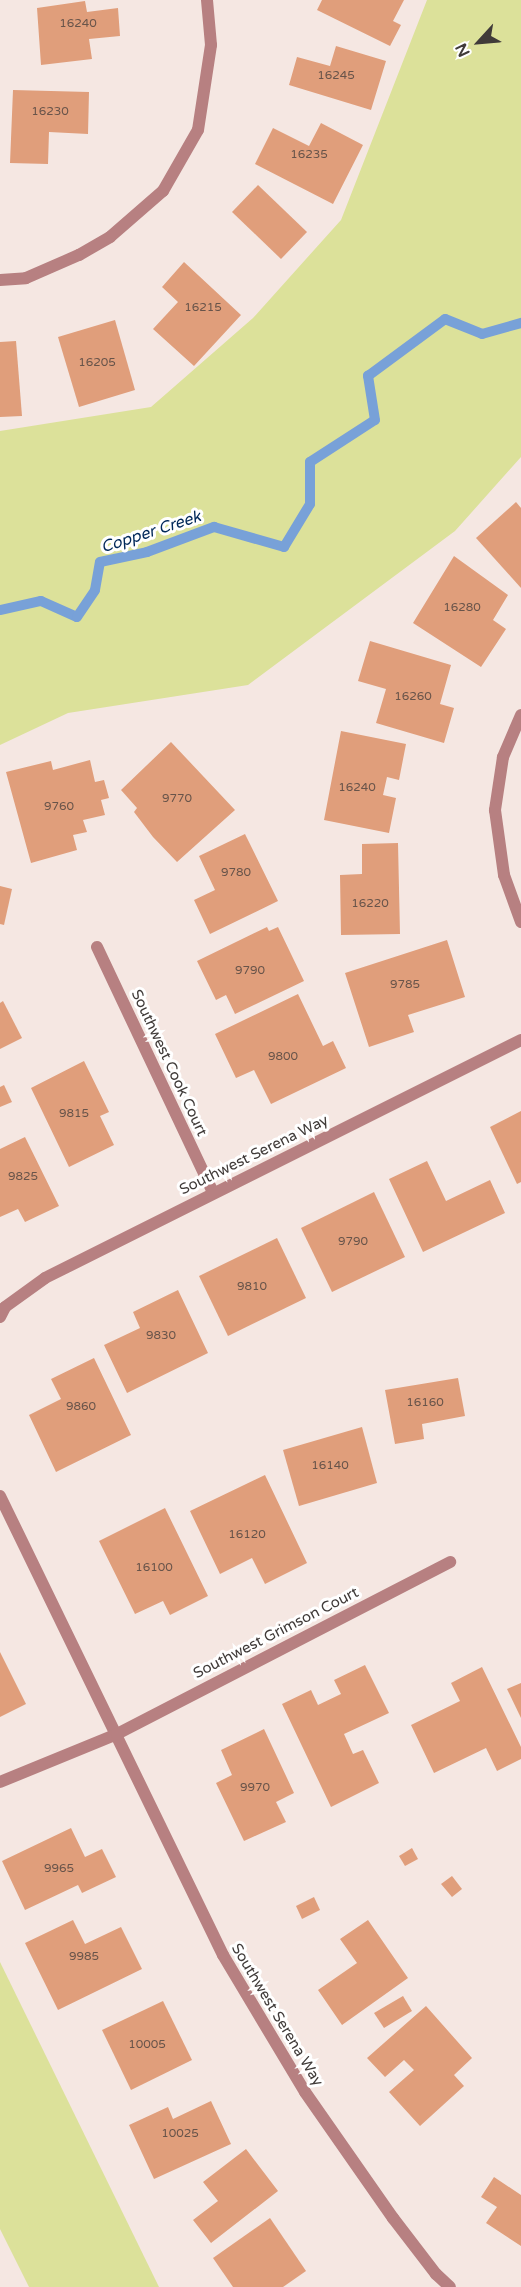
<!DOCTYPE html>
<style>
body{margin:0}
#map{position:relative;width:521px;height:2287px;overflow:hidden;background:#f5e7e2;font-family:"Varela Round",sans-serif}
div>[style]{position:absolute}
.green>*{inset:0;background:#dce19a}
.stream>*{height:10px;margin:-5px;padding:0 5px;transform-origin:5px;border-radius:5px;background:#78a1d8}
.building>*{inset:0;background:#e09e7b}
.minor>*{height:12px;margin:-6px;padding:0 6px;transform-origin:6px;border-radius:6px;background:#b78081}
span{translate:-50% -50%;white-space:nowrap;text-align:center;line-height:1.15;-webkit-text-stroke:6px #fff;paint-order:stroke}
.number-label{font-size:12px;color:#68544a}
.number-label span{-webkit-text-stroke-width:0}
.street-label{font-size:15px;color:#403b39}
.water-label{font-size:16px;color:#002858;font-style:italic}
.north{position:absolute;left:449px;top:12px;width:60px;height:60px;-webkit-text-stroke:4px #fff;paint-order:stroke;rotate:244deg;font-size:16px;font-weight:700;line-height:24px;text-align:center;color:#403b39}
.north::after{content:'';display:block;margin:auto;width:21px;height:27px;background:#403b39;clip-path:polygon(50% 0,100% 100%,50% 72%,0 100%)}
</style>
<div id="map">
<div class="green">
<i style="clip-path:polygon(427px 0,521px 0,521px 457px,455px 531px,248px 685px,68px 713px,0 745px,0 431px,151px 407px,253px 318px,341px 220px)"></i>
<i style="clip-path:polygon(0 1962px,159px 2287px,29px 2287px,0 2229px)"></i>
</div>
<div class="stream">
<i style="left:0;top:610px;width:42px;rotate:-12.4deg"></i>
<i style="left:41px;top:601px;width:39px;rotate:24deg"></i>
<i style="left:77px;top:617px;width:32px;rotate:-56deg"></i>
<i style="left:95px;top:590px;width:28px;rotate:-80deg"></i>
<i style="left:100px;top:562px;width:48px;rotate:-12deg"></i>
<i style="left:147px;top:552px;width:72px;rotate:-20.5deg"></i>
<i style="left:214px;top:527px;width:73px;rotate:15.9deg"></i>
<i style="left:284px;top:547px;width:50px;rotate:-58.8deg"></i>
<i style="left:310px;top:504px;width:42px;rotate:-90deg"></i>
<i style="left:310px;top:462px;width:77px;rotate:-32.9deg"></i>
<i style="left:375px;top:420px;width:45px;rotate:-99deg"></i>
<i style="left:368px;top:376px;width:96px;rotate:-36.5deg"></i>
<i style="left:445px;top:319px;width:40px;rotate:22deg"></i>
<i style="left:482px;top:334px;width:41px;rotate:-15.8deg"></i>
</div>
<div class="building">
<i style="clip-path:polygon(322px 0,404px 0,393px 21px,401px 25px,390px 46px,317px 10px)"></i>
<i style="clip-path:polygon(85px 1px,87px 12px,118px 8px,120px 36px,89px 39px,92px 59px,41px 65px,37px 8px)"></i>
<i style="clip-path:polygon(336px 46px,386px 61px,371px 110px,289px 85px,297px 57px,330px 66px)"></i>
<i style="clip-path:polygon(13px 90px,89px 92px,88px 134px,49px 132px,48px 164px,10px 163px)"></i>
<i style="clip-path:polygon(321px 123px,363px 145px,333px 204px,255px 164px,273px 128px,309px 146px)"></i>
<i style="clip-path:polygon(258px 185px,307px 232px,281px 259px,232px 212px)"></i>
<i style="clip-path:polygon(184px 262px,241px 315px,194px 366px,153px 329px,178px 302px,162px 287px)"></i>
<i style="clip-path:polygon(115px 320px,135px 390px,79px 407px,58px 337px)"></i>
<i style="clip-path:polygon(16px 341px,22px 416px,0 417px,0 342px)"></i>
<i style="clip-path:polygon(516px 502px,521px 508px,521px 588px,476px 538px)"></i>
<i style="clip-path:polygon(454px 556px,508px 595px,493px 620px,506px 629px,481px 667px,413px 623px)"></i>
<i style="clip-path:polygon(370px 641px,451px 665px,440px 704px,454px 708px,444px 743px,376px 723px,386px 689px,358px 681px)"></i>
<i style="clip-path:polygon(341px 731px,406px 744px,399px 780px,387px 777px,383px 795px,396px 798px,389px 833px,324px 820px)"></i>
<i style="clip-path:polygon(171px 742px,235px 810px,177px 862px,153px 837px,134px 812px,137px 808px,121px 790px)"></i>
<i style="clip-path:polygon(90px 760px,95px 782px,104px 780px,109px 798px,101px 800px,105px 815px,83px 820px,87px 832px,73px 835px,77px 850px,31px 863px,6px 772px,51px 761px,53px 770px)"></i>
<i style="clip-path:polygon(245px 834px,278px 901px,210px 934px,194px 900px,215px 890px,199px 856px)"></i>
<i style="clip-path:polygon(398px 843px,400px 934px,341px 935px,340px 875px,362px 874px,362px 844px)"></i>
<i style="clip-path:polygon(0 886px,12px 889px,4px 925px,0 924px)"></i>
<i style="clip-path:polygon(267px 927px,269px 931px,278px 927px,304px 981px,235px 1014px,226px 995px,216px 1000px,197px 961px)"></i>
<i style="clip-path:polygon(447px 940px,465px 997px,408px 1015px,414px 1032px,369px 1047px,345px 973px)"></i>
<i style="clip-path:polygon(298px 994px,323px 1046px,333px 1041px,346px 1068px,271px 1104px,254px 1070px,236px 1078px,215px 1034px)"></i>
<i style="clip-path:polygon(3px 1001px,22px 1038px,0 1049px,0 1003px)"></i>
<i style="clip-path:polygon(84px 1061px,109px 1112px,100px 1116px,114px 1145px,69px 1167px,31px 1088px)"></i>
<i style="clip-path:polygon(4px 1085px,12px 1102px,0 1107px,0 1087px)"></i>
<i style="clip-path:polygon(521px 1111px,521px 1182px,517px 1184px,490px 1127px)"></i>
<i style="clip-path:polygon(25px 1137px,59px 1206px,25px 1222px,18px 1209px,0 1217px,0 1149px)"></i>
<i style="clip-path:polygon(427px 1161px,446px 1201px,490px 1180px,505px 1213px,423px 1252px,389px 1179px)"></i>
<i style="clip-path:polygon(374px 1192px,405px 1257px,332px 1292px,301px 1228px)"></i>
<i style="clip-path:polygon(277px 1238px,306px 1298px,228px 1336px,199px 1276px)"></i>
<i style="clip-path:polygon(178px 1290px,208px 1353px,127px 1393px,104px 1345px,140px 1328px,133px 1312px)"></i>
<i style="clip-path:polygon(94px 1358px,131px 1435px,56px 1472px,29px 1415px,61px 1399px,51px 1379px)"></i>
<i style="clip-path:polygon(458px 1378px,465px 1416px,422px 1424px,424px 1439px,395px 1444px,385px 1390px)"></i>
<i style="clip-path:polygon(362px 1427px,377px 1483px,299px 1506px,283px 1450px)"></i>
<i style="clip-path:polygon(265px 1475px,307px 1563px,265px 1584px,252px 1558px,220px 1574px,190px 1511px)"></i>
<i style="clip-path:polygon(165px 1508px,208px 1596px,170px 1615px,163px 1601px,135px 1614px,99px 1541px)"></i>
<i style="clip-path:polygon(0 1652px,26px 1704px,0 1717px)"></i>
<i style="clip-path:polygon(365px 1665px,389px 1713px,344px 1734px,353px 1754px,363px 1750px,379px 1783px,331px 1807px,282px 1704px,311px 1690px,318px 1705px,341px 1694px,334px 1680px)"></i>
<i style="clip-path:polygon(482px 1667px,521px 1747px,521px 1759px,497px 1771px,486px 1748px,434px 1773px,411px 1725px,460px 1701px,451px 1683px)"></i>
<i style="clip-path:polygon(521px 1683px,521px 1718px,507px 1689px)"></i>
<i style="clip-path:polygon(264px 1729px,294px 1793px,276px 1802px,286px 1822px,244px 1841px,216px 1783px,232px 1775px,221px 1750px)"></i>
<i style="clip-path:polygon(71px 1828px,85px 1857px,102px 1849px,116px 1877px,82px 1893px,78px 1885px,25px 1910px,2px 1861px)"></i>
<i style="clip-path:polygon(412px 1848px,418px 1859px,405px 1866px,399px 1856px)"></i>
<i style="clip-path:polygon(452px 1876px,462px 1889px,452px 1897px,441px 1884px)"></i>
<i style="clip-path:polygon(314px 1897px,320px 1910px,302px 1919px,296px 1906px)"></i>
<i style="clip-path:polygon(73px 1920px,85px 1944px,121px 1927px,142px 1969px,58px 2010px,25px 1943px)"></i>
<i style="clip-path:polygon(368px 1920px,408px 1978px,342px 2025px,318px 1990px,357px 1963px,340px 1939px)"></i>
<i style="clip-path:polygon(403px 1996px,412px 2011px,384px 2028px,374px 2013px)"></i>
<i style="clip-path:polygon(163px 2001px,192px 2060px,131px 2090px,102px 2030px)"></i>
<i style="clip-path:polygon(426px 2006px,472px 2058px,454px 2075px,464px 2086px,420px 2126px,389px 2092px,414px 2070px,404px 2060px,385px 2077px,367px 2058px)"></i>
<i style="clip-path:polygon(211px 2101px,231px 2144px,154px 2179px,129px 2125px,168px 2107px,173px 2119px)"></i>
<i style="clip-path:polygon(246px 2149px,278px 2191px,211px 2243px,193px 2220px,218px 2201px,203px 2182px)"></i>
<i style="clip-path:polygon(494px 2177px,521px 2195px,521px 2246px,486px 2223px,497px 2207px,481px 2197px)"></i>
<i style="clip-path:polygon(270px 2218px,306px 2271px,283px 2287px,233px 2287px,213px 2258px)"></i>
</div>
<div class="minor">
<i style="left:0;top:280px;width:26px;rotate:-4deg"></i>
<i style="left:26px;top:278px;width:58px;rotate:-23.5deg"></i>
<i style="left:79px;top:255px;width:36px;rotate:-30deg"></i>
<i style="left:110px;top:237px;width:70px;rotate:-41deg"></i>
<i style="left:163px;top:191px;width:70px;rotate:-60.2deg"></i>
<i style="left:198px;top:130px;width:86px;rotate:-81.3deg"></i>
<i style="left:211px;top:45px;width:45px;rotate:-95.1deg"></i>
<i style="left:521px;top:715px;width:46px;rotate:113.2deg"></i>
<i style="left:503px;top:757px;width:54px;rotate:98.6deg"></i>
<i style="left:495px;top:810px;width:66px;rotate:82.1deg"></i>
<i style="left:504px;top:875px;width:50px;rotate:70.1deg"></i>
<i style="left:97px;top:947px;width:271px;rotate:64.7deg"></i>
<i style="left:0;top:1317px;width:11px;rotate:-63deg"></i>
<i style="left:5px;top:1307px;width:49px;rotate:-35.9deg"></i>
<i style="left:45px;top:1278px;width:532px;rotate:-26.57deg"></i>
<i style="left:0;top:1496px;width:510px;rotate:64.09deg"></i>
<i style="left:223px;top:1955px;width:160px;rotate:59.1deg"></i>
<i style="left:305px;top:2092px;width:154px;rotate:55.1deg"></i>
<i style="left:393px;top:2218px;width:71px;rotate:52.5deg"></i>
<i style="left:436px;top:2274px;width:19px;rotate:43deg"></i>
<i style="left:0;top:1782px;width:126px;rotate:-22.3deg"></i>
<i style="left:117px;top:1734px;width:375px;rotate:-27.3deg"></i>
</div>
<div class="number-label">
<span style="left:78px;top:24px">16240</span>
<span style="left:336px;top:76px">16245</span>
<span style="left:50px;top:112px">16230</span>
<span style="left:309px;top:155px">16235</span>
<span style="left:203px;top:308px">16215</span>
<span style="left:97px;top:363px">16205</span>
<span style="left:462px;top:608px">16280</span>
<span style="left:413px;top:697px">16260</span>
<span style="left:357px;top:788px">16240</span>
<span style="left:177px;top:799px">9770</span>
<span style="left:59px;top:807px">9760</span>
<span style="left:236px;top:873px">9780</span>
<span style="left:370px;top:904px">16220</span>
<span style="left:250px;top:971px">9790</span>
<span style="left:405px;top:985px">9785</span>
<span style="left:283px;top:1057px">9800</span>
<span style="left:74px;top:1114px">9815</span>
<span style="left:23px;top:1177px">9825</span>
<span style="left:353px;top:1242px">9790</span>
<span style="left:252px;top:1287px">9810</span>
<span style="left:161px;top:1336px">9830</span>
<span style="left:425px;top:1403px">16160</span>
<span style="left:81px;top:1407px">9860</span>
<span style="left:330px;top:1466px">16140</span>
<span style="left:247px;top:1535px">16120</span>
<span style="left:154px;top:1568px">16100</span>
<span style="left:255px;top:1788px">9970</span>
<span style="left:59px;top:1869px">9965</span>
<span style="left:84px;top:1957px">9985</span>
<span style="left:147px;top:2045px">10005</span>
<span style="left:180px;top:2134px">10025</span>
</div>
<div class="street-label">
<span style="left:169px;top:1063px;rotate:65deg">Southwest Cook Court</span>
<span style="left:254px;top:1155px;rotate:-26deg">Southwest Serena Way</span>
<span style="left:276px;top:1633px;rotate:-27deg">Southwest Grimson Court</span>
<span style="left:277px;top:2015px;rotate:59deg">Southwest Serena Way</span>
</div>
<div class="water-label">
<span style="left:151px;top:532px;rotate:-18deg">Copper Creek</span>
</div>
<div class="north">N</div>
</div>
